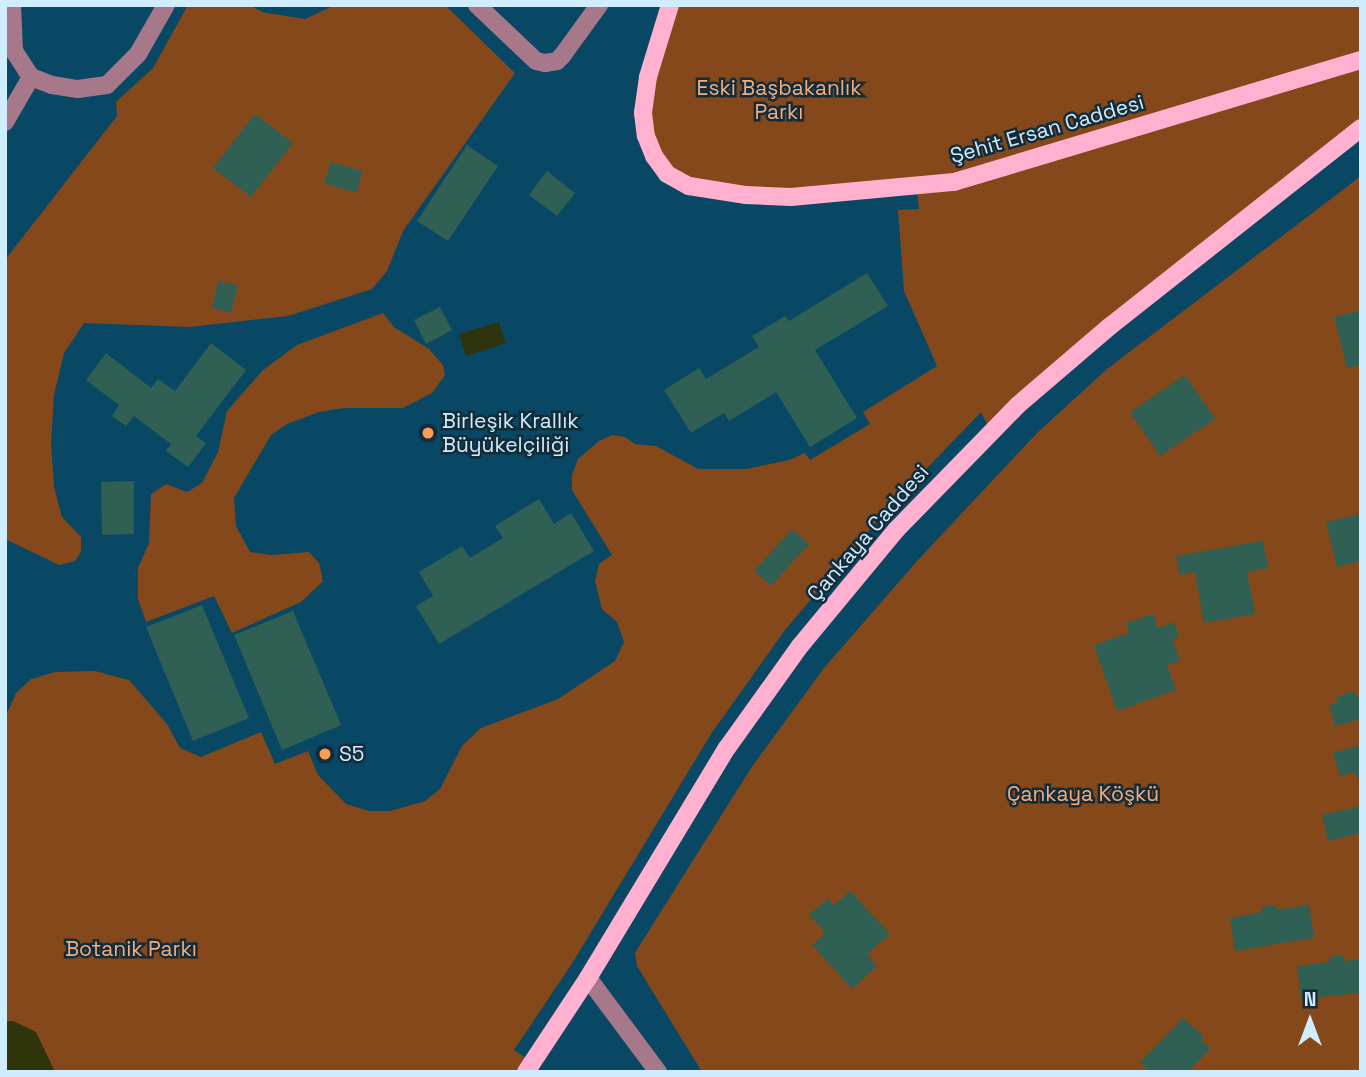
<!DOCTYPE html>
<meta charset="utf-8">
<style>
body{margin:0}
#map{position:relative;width:1366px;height:1077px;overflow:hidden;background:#084864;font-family:"Space Grotesk",sans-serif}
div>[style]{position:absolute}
.green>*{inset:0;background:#84481b}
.water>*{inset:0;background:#30340d}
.building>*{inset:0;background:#2f6053}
.minor>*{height:18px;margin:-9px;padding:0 9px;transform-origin:9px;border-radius:9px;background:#a7778a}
.major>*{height:18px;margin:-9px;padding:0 9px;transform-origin:9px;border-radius:9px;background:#ffb1cf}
.dots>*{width:19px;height:19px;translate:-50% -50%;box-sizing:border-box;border:4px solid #142c39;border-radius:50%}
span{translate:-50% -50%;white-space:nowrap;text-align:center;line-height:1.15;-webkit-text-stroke:5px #142c39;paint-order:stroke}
.park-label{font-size:21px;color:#f5ad7e}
.street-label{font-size:21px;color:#d0edfe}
.poi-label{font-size:21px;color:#d0edfe}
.left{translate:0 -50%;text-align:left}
.frame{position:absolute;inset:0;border:7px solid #d0edfe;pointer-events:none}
.north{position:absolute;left:1275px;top:986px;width:70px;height:70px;-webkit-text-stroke:5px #142c39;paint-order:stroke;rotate:0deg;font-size:19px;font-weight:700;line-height:28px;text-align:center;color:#d0edfe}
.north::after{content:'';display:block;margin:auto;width:24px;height:32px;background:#d0edfe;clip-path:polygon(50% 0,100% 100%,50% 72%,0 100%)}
</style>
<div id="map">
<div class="green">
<i style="clip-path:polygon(188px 5px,250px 5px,262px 12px,305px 19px,335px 5px,445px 5px,515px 73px,403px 231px,387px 271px,372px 289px,288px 316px,189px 327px,84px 323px,64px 353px,54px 395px,51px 443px,54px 487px,62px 517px,81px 537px,81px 552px,75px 561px,59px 565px,5px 539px,5px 260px,117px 116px,116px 102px,153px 68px)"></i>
<i style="clip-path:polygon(670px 5px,1361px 5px,1361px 128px,991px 432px,981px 412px,885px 512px,785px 630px,711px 734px,573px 962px,514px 1050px,532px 1062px,526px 1072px,5px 1072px,5px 718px,16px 693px,31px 679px,55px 672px,95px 671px,129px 680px,167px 724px,180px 748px,201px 757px,261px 732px,275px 764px,308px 751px,318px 775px,346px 804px,369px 811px,390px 811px,425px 801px,440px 789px,462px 746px,481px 728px,558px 699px,615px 661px,624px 642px,617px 622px,602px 609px,595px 581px,599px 564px,612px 555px,572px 490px,572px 475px,578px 459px,599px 441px,612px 435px,625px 437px,635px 444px,656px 446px,698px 469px,746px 469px,789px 460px,805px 453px,810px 460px,870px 424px,863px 412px,937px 366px,904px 291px,898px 210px,919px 209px,916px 185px,791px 197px,667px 174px,646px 136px)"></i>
<i style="clip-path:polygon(1361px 176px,1361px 1072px,702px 1072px,637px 966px,635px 953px,751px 768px,824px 668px,918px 560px,1037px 433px,1107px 369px)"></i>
<i style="clip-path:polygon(383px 313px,394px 327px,429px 349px,443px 365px,445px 375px,432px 393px,403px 408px,344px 408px,319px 412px,287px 424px,271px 435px,234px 498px,236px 526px,250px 552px,271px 555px,309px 552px,319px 563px,323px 581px,301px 602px,232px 633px,214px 596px,146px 622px,138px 599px,138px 568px,149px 543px,151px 494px,166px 484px,187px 492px,202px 483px,218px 452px,227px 411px,263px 370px,297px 345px)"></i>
</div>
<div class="water">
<i style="clip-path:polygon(499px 322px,506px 343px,466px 356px,459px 334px)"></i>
<i style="clip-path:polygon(7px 1021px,13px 1021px,36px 1032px,55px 1072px,5px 1072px)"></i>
</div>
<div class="building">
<i style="clip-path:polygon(255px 114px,293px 143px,251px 197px,213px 168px)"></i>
<i style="clip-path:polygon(467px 145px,498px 166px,448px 241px,417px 221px)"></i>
<i style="clip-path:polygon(331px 162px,363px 171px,356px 193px,324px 183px)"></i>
<i style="clip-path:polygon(547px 171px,575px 193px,557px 216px,529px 195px)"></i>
<i style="clip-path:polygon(867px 273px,888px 306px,815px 350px,857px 418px,810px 447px,776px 392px,729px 421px,724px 413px,691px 433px,664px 390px,699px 368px,706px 379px,759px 347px,752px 336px,785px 316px,789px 321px)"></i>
<i style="clip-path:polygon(218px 281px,238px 285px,231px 313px,212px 308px)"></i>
<i style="clip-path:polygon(440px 307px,452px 330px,426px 344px,414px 320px)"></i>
<i style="clip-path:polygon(1361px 310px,1361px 365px,1347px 368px,1334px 317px)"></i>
<i style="clip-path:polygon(211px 343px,246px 370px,196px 436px,206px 443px,188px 467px,166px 451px,171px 444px,134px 416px,126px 426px,112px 416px,119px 405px,86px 380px,106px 353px,151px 388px,158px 379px,175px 391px)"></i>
<i style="clip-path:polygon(1185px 375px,1215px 419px,1160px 456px,1130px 412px)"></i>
<i style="clip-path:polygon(134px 481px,134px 534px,102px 535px,101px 482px)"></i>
<i style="clip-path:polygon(539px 499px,554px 524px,571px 513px,594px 551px,439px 644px,416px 606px,433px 596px,419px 572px,462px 546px,470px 558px,503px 538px,495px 526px)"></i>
<i style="clip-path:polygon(1361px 514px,1361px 561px,1337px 567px,1326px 522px)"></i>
<i style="clip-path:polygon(792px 529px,809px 544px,771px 586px,754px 571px)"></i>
<i style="clip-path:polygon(1263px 541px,1268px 568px,1247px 572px,1255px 614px,1204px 623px,1195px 572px,1180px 575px,1176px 556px)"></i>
<i style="clip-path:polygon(202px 605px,249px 718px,193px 741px,146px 627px)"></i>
<i style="clip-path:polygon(293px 611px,341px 725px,282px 750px,234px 635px)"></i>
<i style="clip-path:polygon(1153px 614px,1158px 628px,1174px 622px,1179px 637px,1172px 639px,1180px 661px,1167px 665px,1176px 690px,1117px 711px,1094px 645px,1129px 633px,1126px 623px)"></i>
<i style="clip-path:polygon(1355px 691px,1357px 697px,1361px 696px,1361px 719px,1335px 726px,1329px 705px,1338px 703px,1336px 697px)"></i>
<i style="clip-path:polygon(1361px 745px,1361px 776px,1356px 778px,1355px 772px,1340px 776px,1333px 753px)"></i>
<i style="clip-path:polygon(325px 746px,332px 761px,326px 763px,319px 748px)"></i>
<i style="clip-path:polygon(1361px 806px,1361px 833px,1328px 841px,1322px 815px)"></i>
<i style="clip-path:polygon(850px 891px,890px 934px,867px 954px,877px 966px,852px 989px,812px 945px,825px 933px,809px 915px,828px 898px,834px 905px)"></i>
<i style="clip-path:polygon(1276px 905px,1277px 910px,1309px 905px,1314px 938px,1235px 951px,1230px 918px,1262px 912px,1261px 907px)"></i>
<i style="clip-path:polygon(1344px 955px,1344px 961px,1361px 959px,1361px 993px,1301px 999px,1297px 966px,1329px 962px,1329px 957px)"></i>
<i style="clip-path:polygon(1183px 1018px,1204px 1037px,1201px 1040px,1210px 1049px,1188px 1072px,1150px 1072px,1140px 1062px)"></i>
</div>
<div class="minor">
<i style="left:12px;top:5px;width:46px;rotate:87.5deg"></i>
<i style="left:14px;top:51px;width:31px;rotate:57deg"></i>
<i style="left:477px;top:5px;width:81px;rotate:43.5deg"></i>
<i style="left:536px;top:61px;width:9px;rotate:13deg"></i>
<i style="left:545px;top:63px;width:12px;rotate:-9deg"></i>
<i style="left:557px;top:61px;width:7px;rotate:-45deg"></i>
<i style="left:562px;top:56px;width:63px;rotate:-54deg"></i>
<i style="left:31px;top:77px;width:22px;rotate:21deg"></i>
<i style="left:52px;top:85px;width:26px;rotate:9deg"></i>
<i style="left:78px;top:89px;width:29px;rotate:-8deg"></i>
<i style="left:107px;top:85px;width:44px;rotate:-45deg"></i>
<i style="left:138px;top:54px;width:56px;rotate:-60.3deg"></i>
<i style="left:5px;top:122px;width:52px;rotate:-60deg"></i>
<i style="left:588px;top:978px;width:117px;rotate:53.3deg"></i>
</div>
<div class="major">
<i style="left:670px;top:5px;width:75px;rotate:107deg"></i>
<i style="left:648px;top:77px;width:36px;rotate:98deg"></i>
<i style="left:643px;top:113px;width:23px;rotate:83deg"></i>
<i style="left:646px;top:136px;width:22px;rotate:68deg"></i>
<i style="left:654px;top:156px;width:22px;rotate:54deg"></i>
<i style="left:667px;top:174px;width:25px;rotate:29deg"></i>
<i style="left:689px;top:186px;width:58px;rotate:9deg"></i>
<i style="left:746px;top:195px;width:45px;rotate:2.5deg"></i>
<i style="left:791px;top:197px;width:164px;rotate:-5.3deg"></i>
<i style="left:954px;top:182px;width:425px;rotate:-16.7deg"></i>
<i style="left:526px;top:1072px;width:113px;rotate:-56.6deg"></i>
<i style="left:588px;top:978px;width:269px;rotate:-58.9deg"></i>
<i style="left:727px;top:748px;width:125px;rotate:-54.4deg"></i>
<i style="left:800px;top:646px;width:151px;rotate:-50.4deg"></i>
<i style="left:896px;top:530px;width:175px;rotate:-45.7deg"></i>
<i style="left:1018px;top:405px;width:120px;rotate:-40.6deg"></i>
<i style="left:1109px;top:327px;width:321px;rotate:-38.3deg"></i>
</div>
<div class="dots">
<i style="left:428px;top:433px;background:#fd9c56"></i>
<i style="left:325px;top:754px;background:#fd9c56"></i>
</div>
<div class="park-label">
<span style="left:779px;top:100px">Eski Başbakanlık<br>Parkı</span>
<span style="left:1083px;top:794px">Çankaya Köşkü</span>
<span style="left:131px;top:949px">Botanik Parkı</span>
</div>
<div class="street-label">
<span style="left:1047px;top:129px;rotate:-16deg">Şehit Ersan Caddesi</span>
<span style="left:868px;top:533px;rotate:-49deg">Çankaya Caddesi</span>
</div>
<div class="poi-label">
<span class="left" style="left:442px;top:433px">Birleşik Krallık<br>Büyükelçiliği</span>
<span class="left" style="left:339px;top:754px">S5</span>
</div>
<div class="frame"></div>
<div class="north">N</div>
</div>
